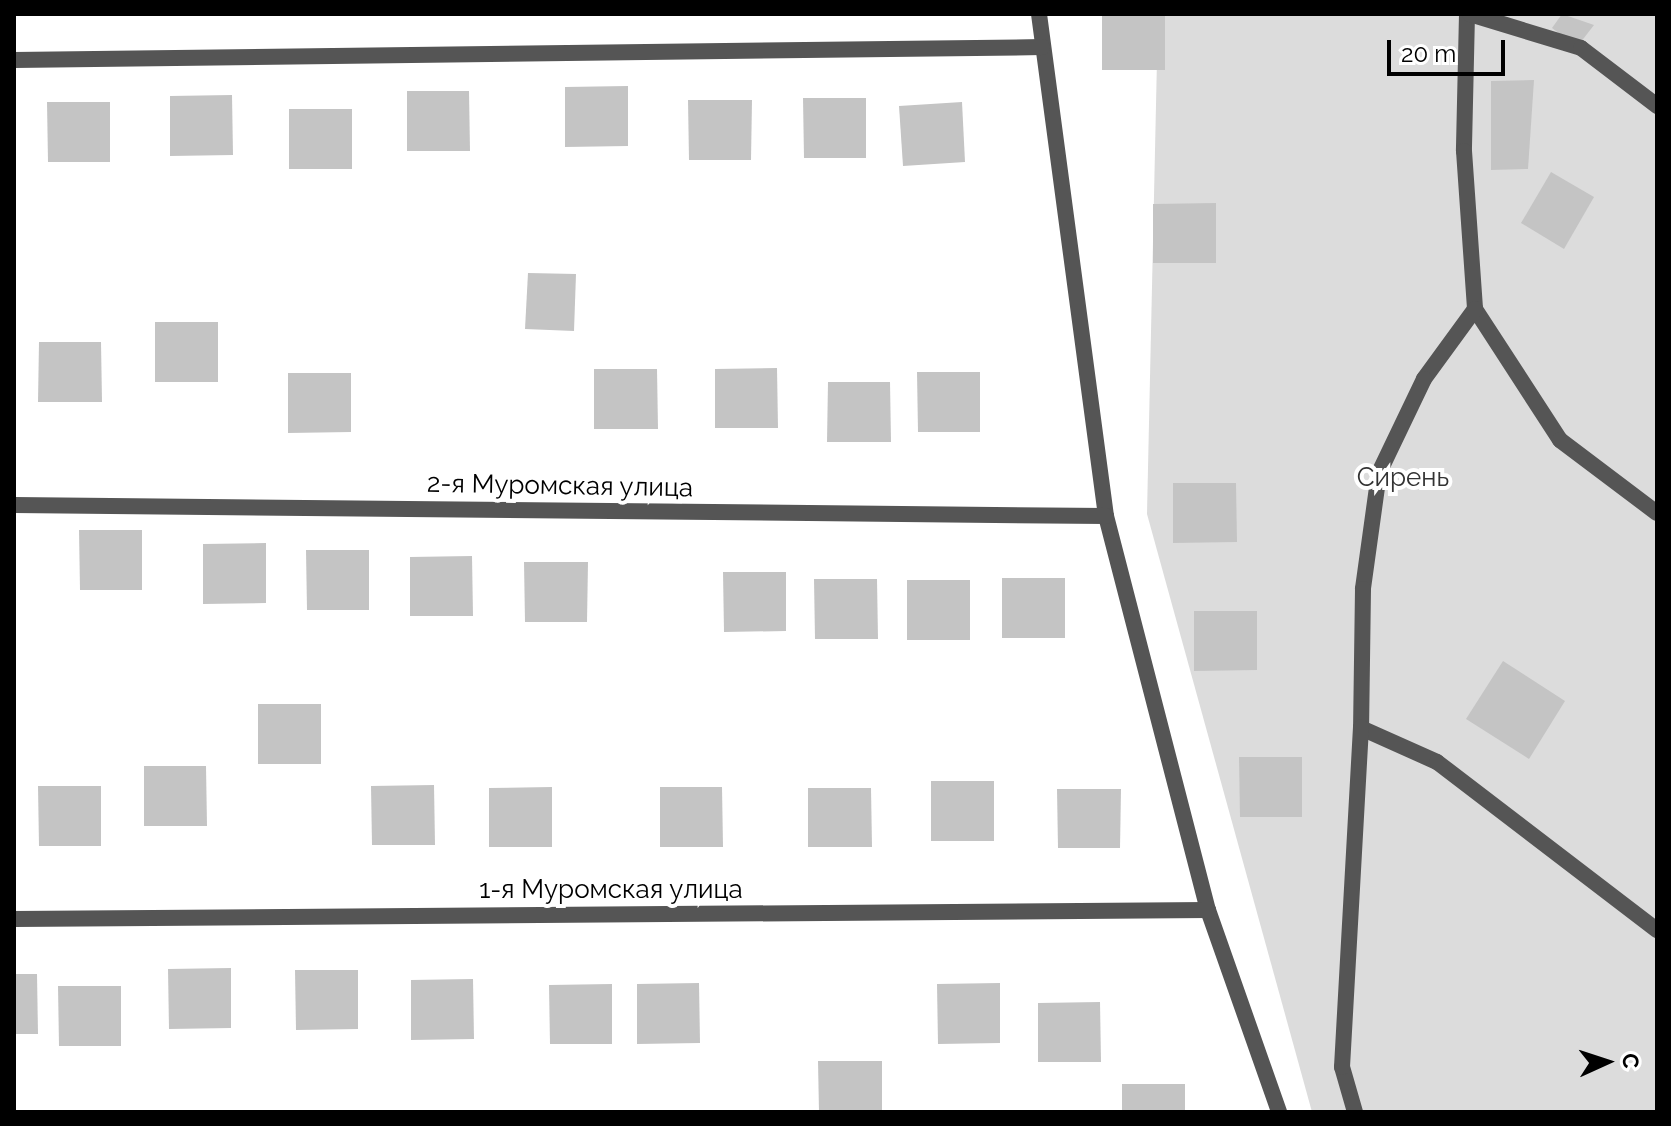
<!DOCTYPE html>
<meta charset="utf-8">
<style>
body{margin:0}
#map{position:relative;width:1671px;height:1126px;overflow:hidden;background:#fff;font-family:Raleway,sans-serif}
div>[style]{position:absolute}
.green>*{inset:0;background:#dcdcdc}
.building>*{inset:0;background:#c4c4c4}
.service>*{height:16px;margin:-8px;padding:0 8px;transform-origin:8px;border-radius:8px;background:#555}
.minor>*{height:16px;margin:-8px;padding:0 8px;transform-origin:8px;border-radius:8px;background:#555}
span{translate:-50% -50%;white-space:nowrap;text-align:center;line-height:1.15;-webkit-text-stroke:8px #fff;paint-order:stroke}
.park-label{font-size:26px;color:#333}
.street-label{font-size:26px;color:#000}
.frame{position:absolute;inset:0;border:16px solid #000;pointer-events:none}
.north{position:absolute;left:1567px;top:1022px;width:80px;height:80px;-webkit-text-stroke:6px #fff;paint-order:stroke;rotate:87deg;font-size:22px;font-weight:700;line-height:32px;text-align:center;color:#000}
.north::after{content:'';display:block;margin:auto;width:28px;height:36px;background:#000;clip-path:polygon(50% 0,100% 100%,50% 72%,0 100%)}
.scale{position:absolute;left:1387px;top:40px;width:118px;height:36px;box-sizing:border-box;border:4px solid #000;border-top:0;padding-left:10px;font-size:24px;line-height:28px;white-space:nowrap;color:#000;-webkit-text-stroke:6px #fff;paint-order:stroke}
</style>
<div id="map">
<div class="green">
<i style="clip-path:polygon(1158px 14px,1657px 14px,1657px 1112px,1312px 1112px,1147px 514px)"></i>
</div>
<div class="building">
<i style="clip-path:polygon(1102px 14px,1165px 14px,1165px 70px,1102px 70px)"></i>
<i style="clip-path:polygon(1562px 14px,1594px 25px,1577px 47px,1552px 28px)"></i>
<i style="clip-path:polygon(1534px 80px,1528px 169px,1491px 170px,1491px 81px)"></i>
<i style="clip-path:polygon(628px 86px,628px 146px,565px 147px,565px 87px)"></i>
<i style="clip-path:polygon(407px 91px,469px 91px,470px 151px,407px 151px)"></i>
<i style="clip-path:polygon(232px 95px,233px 155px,170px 156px,170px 96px)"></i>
<i style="clip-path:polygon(803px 98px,866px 98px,866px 158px,804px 158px)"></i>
<i style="clip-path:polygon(688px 100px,752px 100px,751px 160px,689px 160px)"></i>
<i style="clip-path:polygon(47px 102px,110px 102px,110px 162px,48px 162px)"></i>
<i style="clip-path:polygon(962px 102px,965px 162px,903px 166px,899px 106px)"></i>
<i style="clip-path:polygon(289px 109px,352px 109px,352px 169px,289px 169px)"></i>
<i style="clip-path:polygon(1551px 172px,1594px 197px,1564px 249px,1521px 223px)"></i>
<i style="clip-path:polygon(1216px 203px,1216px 263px,1153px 263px,1153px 204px)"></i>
<i style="clip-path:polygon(528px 273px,576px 274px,574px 331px,525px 329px)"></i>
<i style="clip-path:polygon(155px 322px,218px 322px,218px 382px,155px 382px)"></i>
<i style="clip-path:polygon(39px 342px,101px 342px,102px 402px,38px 402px)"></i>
<i style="clip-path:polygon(777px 368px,778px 428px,715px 428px,715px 369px)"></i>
<i style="clip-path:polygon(594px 369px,657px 369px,658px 429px,594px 429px)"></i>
<i style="clip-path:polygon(917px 372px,980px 372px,980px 432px,918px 432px)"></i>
<i style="clip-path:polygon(288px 373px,351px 373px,351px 432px,288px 433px)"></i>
<i style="clip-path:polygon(828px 382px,890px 382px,891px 442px,827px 442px)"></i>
<i style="clip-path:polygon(1173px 483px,1236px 483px,1237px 542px,1173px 543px)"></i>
<i style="clip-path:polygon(79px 530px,142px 530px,142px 590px,80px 590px)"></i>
<i style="clip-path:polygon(266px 543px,266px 603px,203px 604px,203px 544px)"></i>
<i style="clip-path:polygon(306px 550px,369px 550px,369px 610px,307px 610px)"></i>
<i style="clip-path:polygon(472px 556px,473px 616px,410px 616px,410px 557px)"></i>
<i style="clip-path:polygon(524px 562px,588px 562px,587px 622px,525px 622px)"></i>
<i style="clip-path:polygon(723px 572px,786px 572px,786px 631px,724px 632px)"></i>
<i style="clip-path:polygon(1002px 578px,1065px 578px,1065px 638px,1002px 638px)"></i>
<i style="clip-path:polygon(814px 579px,877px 579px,878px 639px,815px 639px)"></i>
<i style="clip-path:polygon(907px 580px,970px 580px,970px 640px,907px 640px)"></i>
<i style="clip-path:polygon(1194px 611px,1257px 611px,1257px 670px,1194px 671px)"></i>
<i style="clip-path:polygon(1503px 661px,1565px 701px,1529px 759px,1466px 719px)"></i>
<i style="clip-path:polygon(258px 704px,321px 704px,321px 764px,258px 764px)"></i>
<i style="clip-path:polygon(1239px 757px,1302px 757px,1302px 817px,1240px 817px)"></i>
<i style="clip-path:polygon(144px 766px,206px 766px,207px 826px,144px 826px)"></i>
<i style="clip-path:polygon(931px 781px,994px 781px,994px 841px,931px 841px)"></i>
<i style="clip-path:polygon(434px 785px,435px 845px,372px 845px,371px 786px)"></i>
<i style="clip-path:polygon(38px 786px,101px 786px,101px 846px,39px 846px)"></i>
<i style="clip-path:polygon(552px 787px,552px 847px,489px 847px,489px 788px)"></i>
<i style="clip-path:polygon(660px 787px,722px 787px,723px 847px,660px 847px)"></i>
<i style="clip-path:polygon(808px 788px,871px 788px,872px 847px,808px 847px)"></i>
<i style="clip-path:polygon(1057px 789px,1121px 789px,1120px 848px,1058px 848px)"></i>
<i style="clip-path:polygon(231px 968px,231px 1028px,169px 1029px,168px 969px)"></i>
<i style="clip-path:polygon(295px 970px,358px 970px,358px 1029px,296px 1030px)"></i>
<i style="clip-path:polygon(14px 974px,37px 974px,38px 1034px,14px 1034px)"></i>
<i style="clip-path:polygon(473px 979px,474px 1039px,411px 1040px,411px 980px)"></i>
<i style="clip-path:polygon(699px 983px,700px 1043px,637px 1044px,637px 984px)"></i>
<i style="clip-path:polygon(1000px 983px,1000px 1043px,938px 1044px,937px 984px)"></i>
<i style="clip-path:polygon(612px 984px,612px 1044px,550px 1044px,549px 985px)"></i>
<i style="clip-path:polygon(58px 986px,121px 986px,121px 1046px,59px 1046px)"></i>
<i style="clip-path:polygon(1100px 1002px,1101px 1062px,1038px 1062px,1038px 1003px)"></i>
<i style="clip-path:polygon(818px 1061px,882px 1061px,882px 1112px,819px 1112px)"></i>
<i style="clip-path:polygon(1122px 1084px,1185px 1084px,1185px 1112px,1122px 1112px)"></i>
</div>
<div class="service">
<i style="left:1467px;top:14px;width:137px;rotate:91.3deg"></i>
<i style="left:1464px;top:151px;width:158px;rotate:86deg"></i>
<i style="left:1475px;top:309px;width:156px;rotate:57deg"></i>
<i style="left:1560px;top:440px;width:121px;rotate:37deg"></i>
<i style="left:1470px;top:14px;width:116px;rotate:17deg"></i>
<i style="left:1581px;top:48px;width:96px;rotate:37.3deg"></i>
<i style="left:1475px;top:309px;width:87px;rotate:126.1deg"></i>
<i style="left:1424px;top:379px;width:104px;rotate:115.6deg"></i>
<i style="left:1379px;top:473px;width:117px;rotate:97.9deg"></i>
<i style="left:1363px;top:589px;width:139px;rotate:90.8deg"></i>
<i style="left:1361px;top:728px;width:83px;rotate:24.1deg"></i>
<i style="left:1437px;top:762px;width:277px;rotate:37.4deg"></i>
<i style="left:1355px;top:1112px;width:47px;rotate:-106.1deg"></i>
<i style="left:1342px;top:1067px;width:340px;rotate:-86.8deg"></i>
</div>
<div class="minor">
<i style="left:1039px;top:14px;width:506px;rotate:82.4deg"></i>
<i style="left:1106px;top:516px;width:407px;rotate:75.5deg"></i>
<i style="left:1208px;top:910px;width:214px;rotate:70.6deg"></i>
<i style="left:14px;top:60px;width:1028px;rotate:-0.72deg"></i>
<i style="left:14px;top:505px;width:1092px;rotate:0.58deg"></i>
<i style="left:14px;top:919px;width:1194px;rotate:-0.43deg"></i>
</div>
<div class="park-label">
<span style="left:1403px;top:478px">Сирень</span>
</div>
<div class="street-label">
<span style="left:560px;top:486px;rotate:1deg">2-я Муромская улица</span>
<span style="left:611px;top:890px">1-я Муромская улица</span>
</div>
<div class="frame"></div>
<div class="north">С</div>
<div class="scale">20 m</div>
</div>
